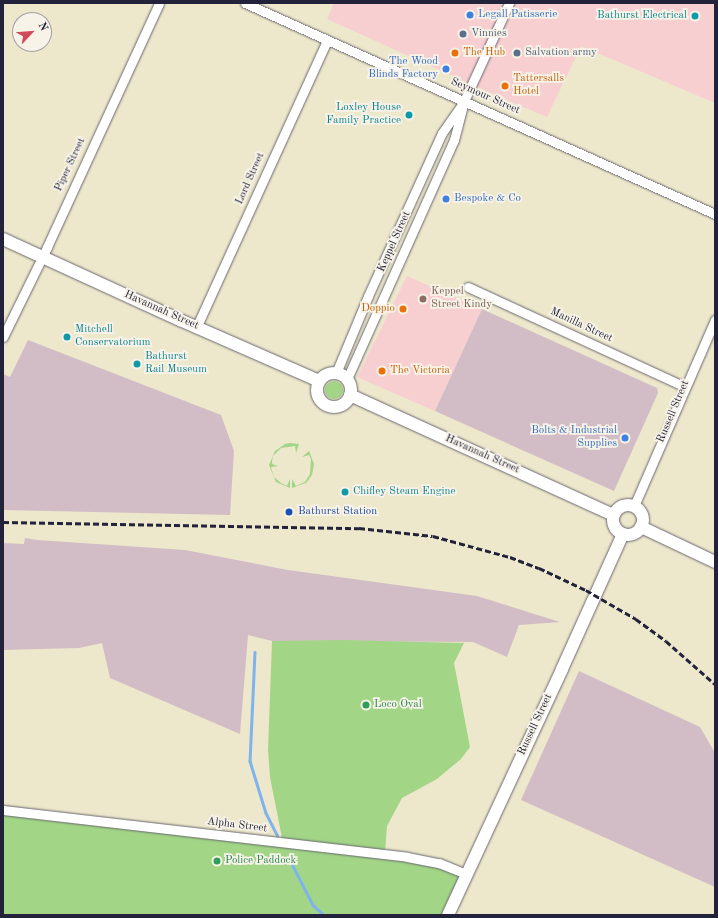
<!DOCTYPE html>
<style>
body{margin:0}
#map{position:relative;width:718px;height:918px;overflow:hidden;background:#ede7cc;font-family:"Old Standard TT",serif}
div>[style]{position:absolute}
.built>*{inset:0;background:#f7cfd1}
.industrial>*{inset:0;background:#d2bdc6}
.green>*{inset:0;background:#a2d686}
.round{border-radius:50%}
.stream>*{height:2.5px;margin:-1.25px;padding:0 1.25px;transform-origin:1.25px;border-radius:1.25px;background:#7fb3ec}
.roads{filter:drop-shadow(0 0 1px #69676e) drop-shadow(0 0 1px #69676e)}
.minor>*{height:9px;margin:-4.5px;padding:0 4.5px;transform-origin:4.5px;border-radius:4.5px;background:#fff}
.tertiary>*{height:12px;margin:-6px;padding:0 6px;transform-origin:6px;border-radius:6px;background:#fff}
.tertiary>.ring{margin:-6px;padding:0;box-sizing:content-box;background:none;border:12px solid #fff;border-radius:50%}
.rail>*{height:2.5px;margin-top:-1.25px;transform-origin:0;background:repeating-linear-gradient(90deg,#22223b 0 6px,transparent 0 9px)}
.dots>*{width:11px;height:11px;translate:-50% -50%;box-sizing:border-box;border:2px solid #f7f3e8;border-radius:50%}
span{translate:-50% -50%;white-space:nowrap;text-align:center;line-height:1.15;-webkit-text-stroke:3.5px #f7f3e8;paint-order:stroke}
.shop-label{font-size:11px;color:#366cbe}
.left{translate:0 -50%;text-align:left}
.right{translate:-100% -50%;text-align:right}
.culture-label{font-size:11px;color:#0d838f}
.service-label{font-size:11px;color:#4e5e75}
.food-label{font-size:11px;color:#c56008}
.street-label{font-size:11px;color:#22223b}
.education-label{font-size:11px;color:#785e54}
.transit-label{font-size:11px;color:#164399}
.leisure-label{font-size:11px;color:#27864d}
.frame{position:absolute;inset:0;border:4px solid #22223b;pointer-events:none}
.north{position:absolute;left:12px;top:12px;width:40px;height:40px;box-sizing:border-box;background:#f7f3e8;border:1px solid #a29fa3;border-radius:50%;rotate:64deg;font-size:11px;font-weight:700;line-height:16px;text-align:center;color:#22223b}
.north::after{content:'';display:block;margin:auto;width:14px;height:18px;background:#d1495b;clip-path:polygon(50% 0,100% 100%,50% 72%,0 100%)}
</style>
<div id="map">
<div class="built">
<i style="clip-path:polygon(334px 3px,715px 3px,715px 103px,581px 46px,547px 117px,495px 95px,327px 19px)"></i>
<i style="clip-path:polygon(407px 276px,482px 309px,435px 411px,357px 377px)"></i>
</div>
<div class="industrial">
<i style="clip-path:polygon(482px 309px,657px 388px,658px 393px,614px 491px,435px 411px)"></i>
<i style="clip-path:polygon(28px 340px,221px 415px,234px 451px,230px 515px,3px 510px,3px 374px,10px 377px)"></i>
<i style="clip-path:polygon(25px 538px,37px 540px,185px 550px,288px 570px,477px 596px,560px 622px,519px 625px,507px 657px,473px 642px,272px 641px,248px 635px,240px 734px,110px 678px,102px 643px,79px 648px,3px 650px,3px 543px,24px 544px)"></i>
<i style="clip-path:polygon(579px 671px,700px 727px,715px 753px,715px 887px,521px 800px)"></i>
</div>
<div class="green">
<i class="round" style="left:325px;top:381px;width:18px;height:18px"></i>
<i style="clip-path:polygon(290px 443px,299px 444px,296px 453px,295px 446px,281px 448px,273px 456px,272px 461px,272px 464px,278px 466px,271px 467px,274px 477px,281px 483px,287px 486px,290px 479px,290px 488px,276px 482px,269px 465px,275px 451px,285px 444px)"></i>
<i style="clip-path:polygon(309px 451px,314px 464px,312px 475px,306px 483px,292px 488px,292px 479px,296px 486px,305px 482px,310px 474px,311px 459px,309px 455px,302px 457px)"></i>
<i style="clip-path:polygon(342px 640px,464px 643px,454px 663px,470px 747px,461px 759px,437px 779px,402px 798px,387px 826px,385px 853px,466px 874px,448px 915px,3px 915px,3px 810px,283px 843px,270px 777px,268px 750px,272px 641px)"></i>
</div>
<div class="stream">
<i style="left:255px;top:652px;width:109px;rotate:92.6deg"></i>
<i style="left:250px;top:761px;width:54px;rotate:72.9deg"></i>
<i style="left:266px;top:813px;width:25px;rotate:63deg"></i>
<i style="left:290px;top:860px;width:51px;rotate:62.9deg"></i>
<i style="left:313px;top:905px;width:15px;rotate:42deg"></i>
</div>
<div class="roads">
<div class="minor">
<i style="left:245px;top:3px;width:515px;rotate:24.18deg"></i>
<i style="left:468px;top:287px;width:239px;rotate:24.7deg"></i>
<i style="left:196px;top:328px;width:316px;rotate:-65.5deg"></i>
<i style="left:3px;top:337px;width:100px;rotate:-63.9deg"></i>
<i style="left:47px;top:247px;width:268px;rotate:-65.3deg"></i>
<i style="left:336px;top:373px;width:83px;rotate:-67.4deg"></i>
<i style="left:368px;top:296px;width:179px;rotate:-65.6deg"></i>
<i style="left:442px;top:133px;width:32px;rotate:-55deg"></i>
<i style="left:347px;top:379px;width:262px;rotate:-65.9deg"></i>
<i style="left:454px;top:140px;width:40px;rotate:-75.6deg"></i>
<i style="left:464px;top:101px;width:108px;rotate:-65.3deg"></i>
<i style="left:634px;top:506px;width:203px;rotate:-66.5deg"></i>
<i style="left:3px;top:810px;width:407px;rotate:6.6deg"></i>
<i style="left:407px;top:857px;width:33px;rotate:11deg"></i>
<i style="left:439px;top:863px;width:29px;rotate:22deg"></i>
</div>
<div class="tertiary">
<i style="left:3px;top:239px;width:195px;rotate:24.6deg"></i>
<i style="left:180px;top:320px;width:152px;rotate:23.7deg"></i>
<i class="ring" style="left:317px;top:373px;width:22px;height:22px"></i>
<i style="left:350px;top:395px;width:289px;rotate:24.5deg"></i>
<i class="ring" style="left:613px;top:505px;width:18px;height:18px"></i>
<i style="left:641px;top:527px;width:82px;rotate:25.3deg"></i>
<i style="left:448px;top:915px;width:271px;rotate:-65.1deg"></i>
<i style="left:562px;top:669px;width:148px;rotate:-65.7deg"></i>
</div>
</div>
<div class="rail">
<i style="left:3px;top:522px;width:356px;rotate:1deg"></i>
<i style="left:359px;top:528px;width:74px;rotate:6.2deg"></i>
<i style="left:433px;top:536px;width:80px;rotate:15.3deg"></i>
<i style="left:510px;top:557px;width:31px;rotate:21deg"></i>
<i style="left:539px;top:568px;width:52px;rotate:25.1deg"></i>
<i style="left:586px;top:590px;width:58px;rotate:30.1deg"></i>
<i style="left:636px;top:619px;width:37px;rotate:36deg"></i>
<i style="left:666px;top:641px;width:65px;rotate:41.3deg"></i>
</div>
<div class="dots">
<i style="left:470px;top:15px;background:#3f7fe0"></i>
<i style="left:695px;top:16px;background:#0f9aa8"></i>
<i style="left:463px;top:34px;background:#5c6f8a"></i>
<i style="left:455px;top:53px;background:#e8710a"></i>
<i style="left:517px;top:53px;background:#5c6f8a"></i>
<i style="left:446px;top:69px;background:#3f7fe0"></i>
<i style="left:505px;top:86px;background:#e8710a"></i>
<i style="left:409px;top:115px;background:#0f9aa8"></i>
<i style="left:446px;top:199px;background:#3f7fe0"></i>
<i style="left:423px;top:299px;background:#8d6e63"></i>
<i style="left:403px;top:309px;background:#e8710a"></i>
<i style="left:67px;top:337px;background:#0f9aa8"></i>
<i style="left:137px;top:364px;background:#0f9aa8"></i>
<i style="left:382px;top:371px;background:#e8710a"></i>
<i style="left:625px;top:438px;background:#3f7fe0"></i>
<i style="left:345px;top:492px;background:#0f9aa8"></i>
<i style="left:289px;top:512px;background:#1a4fb4"></i>
<i style="left:366px;top:705px;background:#2e9e5b"></i>
<i style="left:217px;top:861px;background:#2e9e5b"></i>
</div>
<div class="shop-label">
<span class="left" style="left:478px;top:15px">Legall Patisserie</span>
<span class="right" style="left:438px;top:69px">The Wood<br>Blinds Factory</span>
<span class="left" style="left:454px;top:199px">Bespoke &amp; Co</span>
<span class="right" style="left:617px;top:438px">Bolts &amp; Industrial<br>Supplies</span>
</div>
<div class="culture-label">
<span class="right" style="left:687px;top:16px">Bathurst Electrical</span>
<span class="right" style="left:401px;top:115px">Loxley House<br>Family Practice</span>
<span class="left" style="left:75px;top:337px">Mitchell<br>Conservatorium</span>
<span class="left" style="left:145px;top:364px">Bathurst<br>Rail Museum</span>
<span class="left" style="left:353px;top:492px">Chifley Steam Engine</span>
</div>
<div class="service-label">
<span class="left" style="left:471px;top:34px">Vinnies</span>
<span class="left" style="left:525px;top:53px">Salvation army</span>
</div>
<div class="food-label">
<span class="left" style="left:463px;top:53px">The Hub</span>
<span class="left" style="left:513px;top:86px">Tattersalls<br>Hotel</span>
<span class="right" style="left:395px;top:309px">Doppio</span>
<span class="left" style="left:390px;top:371px">The Victoria</span>
</div>
<div class="street-label">
<span style="left:485px;top:97px;rotate:24deg">Seymour Street</span>
<span style="left:71px;top:165px;rotate:-65deg">Piper Street</span>
<span style="left:251px;top:179px;rotate:-66deg">Lord Street</span>
<span style="left:395px;top:242px;rotate:-66deg">Keppel Street</span>
<span style="left:161px;top:311px;rotate:24deg">Havannah Street</span>
<span style="left:581px;top:326px;rotate:25deg">Manilla Street</span>
<span style="left:674px;top:412px;rotate:-67deg">Russell Street</span>
<span style="left:482px;top:455px;rotate:24deg">Havannah Street</span>
<span style="left:536px;top:725px;rotate:-65deg">Russell Street</span>
<span style="left:237px;top:826px;rotate:7deg">Alpha Street</span>
</div>
<div class="education-label">
<span class="left" style="left:431px;top:299px">Keppel<br>Street Kindy</span>
</div>
<div class="transit-label">
<span class="left" style="left:298px;top:512px">Bathurst Station</span>
</div>
<div class="leisure-label">
<span class="left" style="left:374px;top:705px">Loco Oval</span>
<span class="left" style="left:225px;top:861px">Police Paddock</span>
</div>
<div class="frame"></div>
<div class="north">N</div>
</div>
